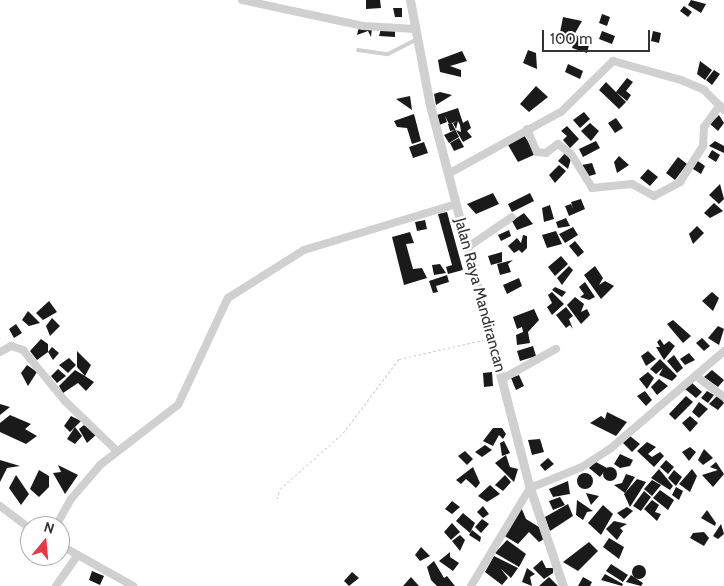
<!DOCTYPE html>
<style>
body{margin:0}
#map{position:relative;width:724px;height:586px;overflow:hidden;background:#fff;font-family:Cabin,sans-serif}
div>[style]{position:absolute}
.building>*{inset:0;background:#1a1a1a}
.round{border-radius:50%}
.path>*{height:1px;margin-top:-0.5px;transform-origin:0;background:repeating-linear-gradient(90deg,#cdcdcd 0 2.5px,transparent 0 5px)}
.service>*{height:4px;margin:-2px;padding:0 2px;transform-origin:2px;border-radius:2px;background:#d0d0d0}
.minor>*{height:8px;margin:-4px;padding:0 4px;transform-origin:4px;border-radius:4px;background:#d0d0d0}
.tertiary>*{height:9px;margin:-4.5px;padding:0 4.5px;transform-origin:4.5px;border-radius:4.5px;background:#d0d0d0}
span{translate:-50% -50%;white-space:nowrap;text-align:center;line-height:1.15;-webkit-text-stroke:5px #fff;paint-order:stroke}
.street-label{font-size:16px;color:#333}
.north{position:absolute;left:20px;top:516px;width:50px;height:50px;box-sizing:border-box;background:#fff;border:1px solid #adadad;border-radius:50%;rotate:17deg;font-size:14px;font-weight:700;line-height:20px;text-align:center;color:#333}
.north::after{content:'';display:block;margin:auto;width:18px;height:22px;background:#e63946;clip-path:polygon(50% 0,100% 100%,50% 72%,0 100%)}
.scale{position:absolute;left:542px;top:30px;width:108px;height:22px;box-sizing:border-box;border:2px solid #333;border-top:0;padding-left:6px;font-size:15px;line-height:18px;white-space:nowrap;color:#333;-webkit-text-stroke:4px #fff;paint-order:stroke}
</style>
<div id="map">
<div class="building">
<i style="clip-path:polygon(366px 0,380px 0,381px 8px,366px 9px)"></i>
<i style="clip-path:polygon(691px 0,706px 4px,701px 13px,688px 5px)"></i>
<i style="clip-path:polygon(684px 6px,692px 12px,688px 17px,680px 11px)"></i>
<i style="clip-path:polygon(393px 8px,402px 8px,402px 17px,395px 17px)"></i>
<i style="clip-path:polygon(602px 14px,610px 17px,607px 26px,599px 23px)"></i>
<i style="clip-path:polygon(563px 17px,582px 21px,570px 42px,559px 38px)"></i>
<i style="clip-path:polygon(359px 27px,372px 28px,371px 37px,368px 31px,357px 35px)"></i>
<i style="clip-path:polygon(381px 29px,395px 30px,395px 37px,379px 36px)"></i>
<i style="clip-path:polygon(602px 31px,615px 36px,612px 44px,599px 39px)"></i>
<i style="clip-path:polygon(653px 31px,661px 33px,659px 43px,651px 41px)"></i>
<i style="clip-path:polygon(576px 35px,589px 45px,587px 53px,572px 48px)"></i>
<i style="clip-path:polygon(528px 50px,536px 53px,537px 69px,523px 63px)"></i>
<i style="clip-path:polygon(462px 51px,467px 61px,450px 66px,461px 70px,461px 77px,440px 72px,438px 60px)"></i>
<i style="clip-path:polygon(700px 61px,712px 70px,705px 80px,697px 74px)"></i>
<i style="clip-path:polygon(568px 64px,583px 71px,580px 79px,565px 72px)"></i>
<i style="clip-path:polygon(714px 70px,720px 74px,712px 85px,706px 80px)"></i>
<i style="clip-path:polygon(627px 78px,633px 82px,626px 91px,631px 95px,627px 101px,616px 92px,626px 102px,619px 109px,599px 90px,606px 82px,616px 92px)"></i>
<i style="clip-path:polygon(536px 86px,548px 97px,529px 112px,520px 104px)"></i>
<i style="clip-path:polygon(440px 92px,452px 95px,436px 105px,434px 94px)"></i>
<i style="clip-path:polygon(410px 96px,412px 110px,396px 99px)"></i>
<i style="clip-path:polygon(458px 108px,463px 123px,468px 120px,471px 128px,467px 131px,472px 137px,463px 142px,456px 130px,461px 132px,460px 125px,458px 121px,456px 129px,453px 123px,457px 121px,449px 124px,445px 116px,447px 122px,439px 125px,437px 115px)"></i>
<i style="clip-path:polygon(584px 112px,590px 119px,580px 128px,573px 120px)"></i>
<i style="clip-path:polygon(414px 114px,421px 141px,412px 144px,407px 128px,397px 127px,394px 121px)"></i>
<i style="clip-path:polygon(719px 115px,724px 123px,718px 131px,710px 124px)"></i>
<i style="clip-path:polygon(616px 118px,623px 128px,615px 133px,608px 123px)"></i>
<i style="clip-path:polygon(452px 123px,459px 137px,449px 143px,444px 135px,455px 130px,450px 131px,448px 124px)"></i>
<i style="clip-path:polygon(590px 123px,599px 131px,591px 141px,581px 131px)"></i>
<i style="clip-path:polygon(567px 126px,579px 139px,570px 148px,563px 140px,567px 136px,561px 131px)"></i>
<i style="clip-path:polygon(524px 135px,536px 154px,518px 162px,507px 143px)"></i>
<i style="clip-path:polygon(459px 138px,464px 147px,454px 151px,450px 143px)"></i>
<i style="clip-path:polygon(596px 141px,600px 148px,583px 157px,579px 149px)"></i>
<i style="clip-path:polygon(715px 141px,724px 146px,724px 153px,709px 146px)"></i>
<i style="clip-path:polygon(424px 142px,428px 153px,413px 158px,409px 147px)"></i>
<i style="clip-path:polygon(712px 150px,720px 155px,716px 162px,708px 157px)"></i>
<i style="clip-path:polygon(566px 152px,571px 159px,568px 169px,558px 161px)"></i>
<i style="clip-path:polygon(619px 156px,629px 165px,617px 173px,614px 162px)"></i>
<i style="clip-path:polygon(678px 157px,687px 164px,675px 180px,666px 173px)"></i>
<i style="clip-path:polygon(695px 159px,705px 166px,701px 174px,690px 167px)"></i>
<i style="clip-path:polygon(592px 163px,596px 174px,586px 177px,582px 165px)"></i>
<i style="clip-path:polygon(559px 165px,566px 171px,555px 183px,549px 175px)"></i>
<i style="clip-path:polygon(648px 169px,658px 177px,650px 186px,640px 178px)"></i>
<i style="clip-path:polygon(720px 184px,724px 199px,719px 204px,709px 195px)"></i>
<i style="clip-path:polygon(493px 193px,499px 204px,476px 214px,467px 204px)"></i>
<i style="clip-path:polygon(530px 193px,534px 201px,512px 212px,508px 204px)"></i>
<i style="clip-path:polygon(581px 199px,585px 209px,569px 216px,565px 206px,571px 204px,573px 209px,571px 202px)"></i>
<i style="clip-path:polygon(714px 203px,723px 211px,710px 218px,704px 213px)"></i>
<i style="clip-path:polygon(550px 205px,554px 219px,544px 222px,542px 208px)"></i>
<i style="clip-path:polygon(447px 212px,463px 270px,448px 274px,446px 267px,452px 265px,438px 214px)"></i>
<i style="clip-path:polygon(524px 213px,533px 224px,517px 230px,512px 221px)"></i>
<i style="clip-path:polygon(566px 218px,570px 226px,558px 228px,556px 222px)"></i>
<i style="clip-path:polygon(425px 220px,427px 229px,417px 231px,415px 222px)"></i>
<i style="clip-path:polygon(697px 226px,704px 233px,693px 244px,689px 234px)"></i>
<i style="clip-path:polygon(573px 227px,578px 235px,565px 243px,559px 234px)"></i>
<i style="clip-path:polygon(509px 230px,511px 236px,501px 241px,498px 235px)"></i>
<i style="clip-path:polygon(556px 231px,562px 244px,547px 248px,542px 235px)"></i>
<i style="clip-path:polygon(410px 232px,414px 243px,406px 244px,413px 269px,422px 268px,427px 278px,404px 285px,392px 237px)"></i>
<i style="clip-path:polygon(523px 235px,527px 236px,527px 248px,522px 253px,519px 250px,514px 253px,508px 246px,517px 238px,521px 243px)"></i>
<i style="clip-path:polygon(575px 241px,584px 252px,578px 257px,569px 246px)"></i>
<i style="clip-path:polygon(502px 252px,502px 262px,491px 265px,488px 256px)"></i>
<i style="clip-path:polygon(561px 256px,568px 264px,555px 276px,548px 267px)"></i>
<i style="clip-path:polygon(513px 260px,508px 264px,511px 272px,500px 275px,497px 264px)"></i>
<i style="clip-path:polygon(440px 264px,446px 273px,434px 275px,432px 265px)"></i>
<i style="clip-path:polygon(569px 266px,573px 270px,562px 285px,557px 278px)"></i>
<i style="clip-path:polygon(595px 266px,603px 278px,599px 285px,605px 281px,614px 286px,601px 299px,584px 275px)"></i>
<i style="clip-path:polygon(447px 275px,449px 282px,436px 286px,438px 292px,433px 293px,429px 281px)"></i>
<i style="clip-path:polygon(519px 278px,522px 286px,507px 294px,503px 285px)"></i>
<i style="clip-path:polygon(585px 282px,595px 297px,589px 300px,580px 297px,584px 294px,579px 287px)"></i>
<i style="clip-path:polygon(555px 287px,566px 292px,562px 297px,552px 290px)"></i>
<i style="clip-path:polygon(552px 292px,564px 304px,552px 315px,547px 307px,552px 303px,548px 295px)"></i>
<i style="clip-path:polygon(712px 292px,719px 298px,713px 311px,702px 301px)"></i>
<i style="clip-path:polygon(575px 297px,584px 304px,581px 312px,587px 309px,590px 315px,581px 324px,567px 305px)"></i>
<i style="clip-path:polygon(49px 301px,57px 312px,43px 320px,36px 313px)"></i>
<i style="clip-path:polygon(566px 307px,573px 316px,569px 319px,573px 329px,570px 325px,566px 328px,556px 315px)"></i>
<i style="clip-path:polygon(534px 309px,539px 320px,528px 332px,530px 343px,517px 345px,516px 335px,523px 332px,522px 327px,517px 329px,513px 317px)"></i>
<i style="clip-path:polygon(28px 311px,40px 323px,29px 326px,22px 320px)"></i>
<i style="clip-path:polygon(52px 318px,60px 326px,50px 336px,46px 326px)"></i>
<i style="clip-path:polygon(673px 320px,691px 336px,683px 343px,667px 324px)"></i>
<i style="clip-path:polygon(16px 324px,22px 333px,14px 338px,9px 329px)"></i>
<i style="clip-path:polygon(718px 326px,724px 329px,719px 345px,708px 338px)"></i>
<i style="clip-path:polygon(702px 338px,710px 346px,704px 351px,696px 343px)"></i>
<i style="clip-path:polygon(41px 339px,48px 344px,48px 352px,52px 347px,59px 353px,53px 360px,48px 352px,37px 360px,30px 351px)"></i>
<i style="clip-path:polygon(660px 339px,664px 345px,669px 341px,675px 346px,664px 360px,656px 347px,660px 347px,657px 342px)"></i>
<i style="clip-path:polygon(533px 346px,536px 356px,520px 361px,517px 351px)"></i>
<i style="clip-path:polygon(77px 351px,91px 365px,85px 376px,94px 382px,86px 391px,78px 383px,63px 393px,59px 386px,75px 370px,85px 376px,77px 367px)"></i>
<i style="clip-path:polygon(648px 351px,656px 359px,646px 366px,641px 356px)"></i>
<i style="clip-path:polygon(689px 353px,695px 360px,685px 365px,680px 359px)"></i>
<i style="clip-path:polygon(674px 355px,683px 368px,677px 373px,667px 361px)"></i>
<i style="clip-path:polygon(69px 358px,76px 365px,68px 373px,59px 365px)"></i>
<i style="clip-path:polygon(660px 359px,677px 376px,672px 381px,659px 375px,663px 368px,656px 374px,650px 369px)"></i>
<i style="clip-path:polygon(27px 365px,37px 372px,28px 386px,21px 373px)"></i>
<i style="clip-path:polygon(58px 369px,66px 376px,57px 383px,51px 376px)"></i>
<i style="clip-path:polygon(712px 370px,724px 380px,718px 387px,704px 377px)"></i>
<i style="clip-path:polygon(492px 372px,493px 386px,484px 387px,483px 373px)"></i>
<i style="clip-path:polygon(648px 372px,654px 378px,647px 389px,639px 379px)"></i>
<i style="clip-path:polygon(519px 375px,524px 386px,516px 390px,511px 378px)"></i>
<i style="clip-path:polygon(659px 379px,668px 386px,657px 395px,651px 387px)"></i>
<i style="clip-path:polygon(692px 383px,702px 392px,696px 398px,685px 389px)"></i>
<i style="clip-path:polygon(645px 391px,652px 400px,646px 406px,637px 396px)"></i>
<i style="clip-path:polygon(707px 391px,714px 395px,708px 403px,701px 398px)"></i>
<i style="clip-path:polygon(718px 395px,724px 403px,718px 410px,709px 404px)"></i>
<i style="clip-path:polygon(686px 396px,693px 402px,675px 420px,669px 414px)"></i>
<i style="clip-path:polygon(699px 402px,708px 409px,699px 418px,692px 412px)"></i>
<i style="clip-path:polygon(0 404px,10px 407px,0 415px)"></i>
<i style="clip-path:polygon(607px 412px,627px 422px,616px 436px,590px 423px,601px 416px,605px 419px)"></i>
<i style="clip-path:polygon(10px 415px,31px 424px,25px 429px,37px 436px,26px 444px,0 432px,0 423px)"></i>
<i style="clip-path:polygon(71px 416px,81px 421px,70px 432px,64px 426px)"></i>
<i style="clip-path:polygon(690px 416px,698px 423px,690px 432px,682px 423px)"></i>
<i style="clip-path:polygon(84px 425px,97px 434px,87px 443px,79px 429px)"></i>
<i style="clip-path:polygon(75px 427px,82px 436px,75px 444px,67px 439px)"></i>
<i style="clip-path:polygon(493px 428px,502px 428px,506px 434px,503px 439px,499px 435px,493px 446px,483px 441px)"></i>
<i style="clip-path:polygon(630px 436px,640px 444px,632px 452px,623px 443px)"></i>
<i style="clip-path:polygon(540px 439px,544px 452px,532px 455px,528px 440px)"></i>
<i style="clip-path:polygon(504px 441px,510px 453px,502px 456px,500px 443px)"></i>
<i style="clip-path:polygon(647px 442px,656px 447px,648px 454px,652px 457px,660px 452px,664px 456px,654px 467px,637px 451px)"></i>
<i style="clip-path:polygon(485px 445px,492px 450px,482px 457px,475px 452px)"></i>
<i style="clip-path:polygon(690px 447px,696px 452px,689px 461px,682px 452px)"></i>
<i style="clip-path:polygon(704px 449px,713px 458px,703px 465px,698px 460px)"></i>
<i style="clip-path:polygon(465px 451px,473px 459px,467px 465px,458px 456px)"></i>
<i style="clip-path:polygon(620px 454px,633px 460px,630px 466px,620px 468px,614px 464px)"></i>
<i style="clip-path:polygon(506px 455px,510px 467px,518px 469px,514px 482px,495px 463px)"></i>
<i style="clip-path:polygon(548px 458px,554px 464px,545px 471px,540px 465px)"></i>
<i style="clip-path:polygon(0 460px,20px 466px,7px 468px,0 482px)"></i>
<i style="clip-path:polygon(666px 460px,674px 467px,668px 474px,660px 467px)"></i>
<i style="clip-path:polygon(596px 462px,607px 468px,600px 477px,589px 468px)"></i>
<i style="clip-path:polygon(716px 462px,724px 474px,713px 487px,702px 475px,718px 470px,710px 467px)"></i>
<i style="clip-path:polygon(58px 465px,78px 475px,65px 494px,53px 473px,61px 472px)"></i>
<i style="clip-path:polygon(473px 467px,480px 483px,476px 488px,466px 479px,461px 484px,456px 480px)"></i>
<i class="round" style="left:603px;top:467px;width:14px;height:14px"></i>
<i style="clip-path:polygon(659px 469px,673px 486px,670px 490px,651px 478px)"></i>
<i style="clip-path:polygon(692px 469px,697px 476px,690px 492px,679px 484px)"></i>
<i style="clip-path:polygon(39px 470px,49px 476px,49px 487px,39px 497px,30px 489px)"></i>
<i style="clip-path:polygon(674px 470px,682px 477px,676px 486px,668px 478px)"></i>
<i class="round" style="left:577px;top:473px;width:16px;height:16px"></i>
<i style="clip-path:polygon(626px 474px,635px 477px,625px 493px,614px 485px,622px 483px)"></i>
<i style="clip-path:polygon(16px 475px,29px 494px,21px 505px,9px 488px)"></i>
<i style="clip-path:polygon(505px 475px,511px 482px,503px 491px,495px 485px)"></i>
<i style="clip-path:polygon(637px 479px,646px 482px,630px 507px,624px 494px)"></i>
<i style="clip-path:polygon(652px 480px,661px 485px,652px 496px,644px 489px)"></i>
<i style="clip-path:polygon(568px 481px,570px 494px,553px 497px,549px 489px)"></i>
<i style="clip-path:polygon(490px 485px,500px 494px,487px 502px,478px 496px)"></i>
<i style="clip-path:polygon(676px 487px,683px 491px,679px 500px,672px 495px)"></i>
<i style="clip-path:polygon(660px 490px,674px 500px,668px 510px,653px 498px)"></i>
<i style="clip-path:polygon(644px 491px,651px 497px,641px 511px,633px 506px)"></i>
<i style="clip-path:polygon(586px 493px,599px 496px,591px 505px)"></i>
<i style="clip-path:polygon(560px 497px,565px 505px,553px 510px,549px 501px)"></i>
<i style="clip-path:polygon(577px 500px,593px 511px,587px 512px,583px 520px,576px 515px)"></i>
<i style="clip-path:polygon(652px 500px,659px 505px,655px 512px,661px 514px,657px 521px,644px 509px)"></i>
<i style="clip-path:polygon(452px 501px,460px 507px,452px 514px,445px 509px)"></i>
<i style="clip-path:polygon(568px 504px,573px 516px,550px 531px,545px 517px)"></i>
<i style="clip-path:polygon(603px 505px,613px 514px,601px 535px,588px 523px)"></i>
<i style="clip-path:polygon(483px 506px,489px 514px,483px 518px,477px 512px)"></i>
<i style="clip-path:polygon(521px 507px,526px 519px,539px 527px,544px 539px,539px 542px,529px 532px,518px 544px,503px 535px)"></i>
<i style="clip-path:polygon(627px 507px,633px 511px,624px 519px,617px 513px)"></i>
<i style="clip-path:polygon(707px 510px,716px 523px,715px 526px,701px 518px)"></i>
<i style="clip-path:polygon(463px 513px,475px 523px,470px 533px,456px 521px)"></i>
<i style="clip-path:polygon(482px 519px,489px 524px,481px 533px,475px 527px)"></i>
<i style="clip-path:polygon(614px 521px,627px 524px,620px 528px,623px 531px,617px 540px,606px 529px)"></i>
<i style="clip-path:polygon(452px 523px,460px 532px,451px 540px,444px 532px)"></i>
<i style="clip-path:polygon(721px 524px,724px 534px,718px 539px,713px 536px)"></i>
<i style="clip-path:polygon(472px 530px,481px 537px,480px 542px,469px 535px)"></i>
<i style="clip-path:polygon(704px 532px,709px 538px,704px 546px,690px 538px,693px 533px)"></i>
<i style="clip-path:polygon(460px 535px,465px 540px,460px 551px,452px 541px)"></i>
<i style="clip-path:polygon(609px 538px,624px 547px,619px 559px,603px 547px)"></i>
<i style="clip-path:polygon(507px 540px,526px 554px,519px 567px,495px 553px)"></i>
<i style="clip-path:polygon(589px 542px,598px 551px,578px 571px,563px 562px)"></i>
<i style="clip-path:polygon(421px 547px,430px 556px,420px 561px,415px 555px)"></i>
<i style="clip-path:polygon(450px 552px,450px 557px,459px 563px,453px 571px,439px 561px)"></i>
<i style="clip-path:polygon(494px 556px,518px 568px,511px 578px,501px 569px,508px 578px,502px 585px,485px 572px)"></i>
<i style="clip-path:polygon(542px 560px,546px 568px,553px 568px,553px 573px,544px 579px,533px 568px)"></i>
<i style="clip-path:polygon(434px 561px,444px 578px,447px 576px,455px 586px,437px 586px,431px 580px,427px 567px)"></i>
<i style="clip-path:polygon(611px 564px,628px 575px,623px 582px,606px 571px)"></i>
<i class="round" style="left:632px;top:565px;width:14px;height:14px"></i>
<i style="clip-path:polygon(527px 568px,535px 574px,530px 577px,532px 586px,522px 582px)"></i>
<i style="clip-path:polygon(92px 571px,104px 576px,100px 585px,89px 580px)"></i>
<i style="clip-path:polygon(352px 572px,359px 578px,349px 586px,344px 581px)"></i>
<i style="clip-path:polygon(605px 574px,623px 584px,622px 586px,601px 580px)"></i>
<i style="clip-path:polygon(631px 575px,643px 583px,641px 586px,626px 582px)"></i>
<i style="clip-path:polygon(411px 577px,419px 586px,403px 586px)"></i>
<i style="clip-path:polygon(549px 577px,558px 586px,539px 586px)"></i>
<i style="clip-path:polygon(583px 577px,592px 582px,590px 586px,578px 586px)"></i>
</div>
<div class="path">
<i style="left:277px;top:499px;width:10px;rotate:-73deg"></i>
<i style="left:280px;top:489px;width:84px;rotate:-41.6deg"></i>
<i style="left:343px;top:433px;width:93px;rotate:-52.9deg"></i>
<i style="left:399px;top:359px;width:86px;rotate:-12.7deg"></i>
</div>
<div class="service">
<i style="left:358px;top:50px;width:30px;rotate:8deg"></i>
<i style="left:388px;top:54px;width:33px;rotate:-27deg"></i>
</div>
<div class="minor">
<i style="left:242px;top:0;width:124px;rotate:12.1deg"></i>
<i style="left:363px;top:26px;width:53px;rotate:3.2deg"></i>
<i style="left:527px;top:129px;width:25px;rotate:67deg"></i>
<i style="left:537px;top:152px;width:9px;rotate:6deg"></i>
<i style="left:546px;top:153px;width:15px;rotate:-37deg"></i>
<i style="left:558px;top:144px;width:16px;rotate:38deg"></i>
<i style="left:571px;top:154px;width:40px;rotate:58deg"></i>
<i style="left:592px;top:188px;width:40px;rotate:-5.7deg"></i>
<i style="left:632px;top:184px;width:25px;rotate:29deg"></i>
<i style="left:654px;top:196px;width:30px;rotate:-28deg"></i>
<i style="left:680px;top:182px;width:43px;rotate:-57.4deg"></i>
<i style="left:703px;top:146px;width:19px;rotate:-87deg"></i>
<i style="left:704px;top:127px;width:27px;rotate:-54deg"></i>
<i style="left:448px;top:174px;width:129px;rotate:-28.8deg"></i>
<i style="left:561px;top:112px;width:73px;rotate:-44.4deg"></i>
<i style="left:613px;top:61px;width:71px;rotate:15.6deg"></i>
<i style="left:681px;top:80px;width:25px;rotate:23deg"></i>
<i style="left:704px;top:90px;width:28px;rotate:45deg"></i>
<i style="left:468px;top:247px;width:53px;rotate:-34.3deg"></i>
<i style="left:0;top:352px;width:13px;rotate:-29deg"></i>
<i style="left:11px;top:346px;width:13px;rotate:18deg"></i>
<i style="left:23px;top:350px;width:66px;rotate:50.5deg"></i>
<i style="left:65px;top:401px;width:71px;rotate:43.9deg"></i>
<i style="left:696px;top:376px;width:35px;rotate:37deg"></i>
<i style="left:502px;top:379px;width:62px;rotate:-29.1deg"></i>
<i style="left:0;top:506px;width:38px;rotate:37deg"></i>
<i style="left:56px;top:526px;width:31px;rotate:-61deg"></i>
<i style="left:71px;top:499px;width:45px;rotate:-49.5deg"></i>
<i style="left:100px;top:465px;width:98px;rotate:-37.6deg"></i>
<i style="left:178px;top:405px;width:118px;rotate:-65deg"></i>
<i style="left:228px;top:298px;width:90px;rotate:-32.3deg"></i>
<i style="left:304px;top:250px;width:159px;rotate:-16.8deg"></i>
<i style="left:60px;top:545px;width:84px;rotate:29.3deg"></i>
<i style="left:56px;top:586px;width:38px;rotate:-55deg"></i>
<i style="left:471px;top:586px;width:114px;rotate:-59deg"></i>
<i style="left:530px;top:488px;width:56px;rotate:-22deg"></i>
<i style="left:582px;top:467px;width:35px;rotate:-33deg"></i>
<i style="left:611px;top:448px;width:149px;rotate:-40.6deg"></i>
</div>
<div class="tertiary">
<i style="left:410px;top:0;width:103px;rotate:79.3deg"></i>
<i style="left:429px;top:101px;width:400px;rotate:75.4deg"></i>
<i style="left:530px;top:488px;width:103px;rotate:71.4deg"></i>
</div>
<div class="street-label">
<span style="left:480px;top:295px;rotate:75deg">Jalan Raya Mandirancan</span>
</div>
<div class="north">N</div>
<div class="scale">100 m</div>
</div>
